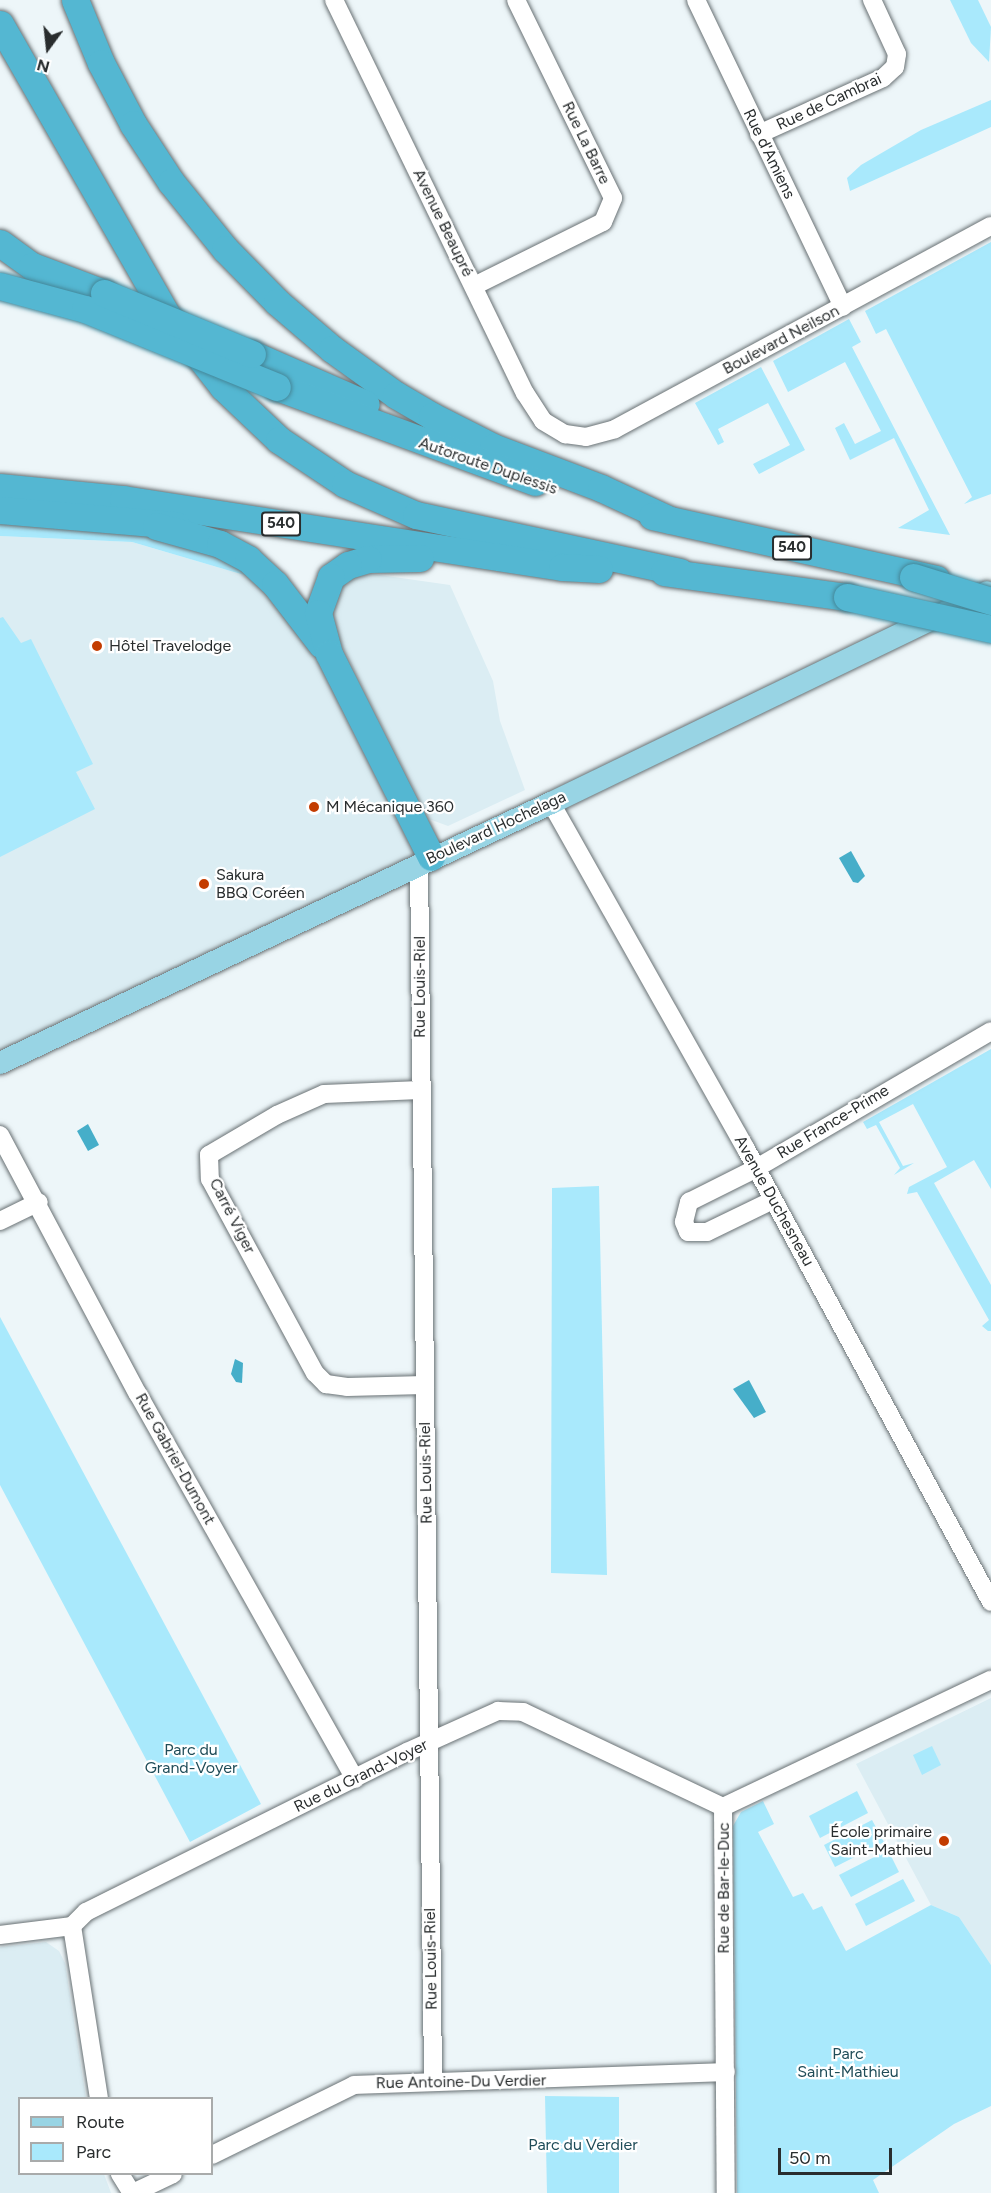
<!DOCTYPE html>
<meta charset="utf-8">
<style>
body{margin:0}
#map{position:relative;width:991px;height:2193px;overflow:hidden;background:#edf6f9;font-family:Figtree,sans-serif}
div>[style]{position:absolute}
.built>*{inset:0;background:#dbedf3}
.green>*{inset:0;background:#a9e9fc}
.water>*{inset:0;background:#46aec9}
.roads{filter:drop-shadow(0 0 2px #697174) drop-shadow(0 0 2px #697174)}
.minor>*{height:18px;margin:-9px;padding:0 9px;transform-origin:9px;border-radius:9px;background:#fff}
.major>*{height:22px;margin:-11px;padding:0 11px;transform-origin:11px;border-radius:11px;background:#98d4e4}
.highway>*{height:27px;margin:-13.5px;padding:0 13.5px;transform-origin:13.5px;border-radius:13.5px;background:#54b7d2}
.bridges{filter:drop-shadow(0 0 2px #458799) drop-shadow(0 0 2px #458799)}
.highway-bridge>*{height:27px;margin:-13.5px;padding:0 13.5px;transform-origin:13.5px;border-radius:13.5px;background:#54b7d2}
.dots>*{width:16px;height:16px;translate:-50% -50%;box-sizing:border-box;border:3px solid #fff;border-radius:50%}
span{translate:-50% -50%;white-space:nowrap;text-align:center;line-height:1.15;-webkit-text-stroke:4.5px #fff;paint-order:stroke}
.shield-label span{padding:2px 4px;background:#fff;border:2px solid;border-radius:4px;-webkit-text-stroke-width:0}
.shield-label{font-size:15px;color:#292d2e;font-weight:700}
.street-label{font-size:16px;color:#292d2e}
.poi-label{font-size:16px;color:#292d2e}
.left{translate:0 -50%;text-align:left}
.right{translate:-100% -50%;text-align:right}
.park-label{font-size:16px;color:#1f4c58}
.legend{position:absolute;left:18px;top:2097px;width:195px;height:78px;box-sizing:border-box;background:#fff;border:2px solid #a9abab;margin:0;padding:8px 10px;list-style:none;font-size:18px;color:#292d2e}
.legend li{display:flex;align-items:center;gap:12px;height:30px}
.legend b{width:30px;border:2px solid #a9abab}
.north{position:absolute;left:18px;top:18px;width:60px;height:60px;-webkit-text-stroke:4px #fff;paint-order:stroke;rotate:195deg;font-size:16px;font-weight:700;line-height:24px;text-align:center;color:#292d2e}
.north::after{content:'';display:block;margin:auto;width:21px;height:27px;background:#292d2e;clip-path:polygon(50% 0,100% 100%,50% 72%,0 100%)}
.scale{position:absolute;left:778px;top:2148px;width:114px;height:27px;box-sizing:border-box;border:3px solid #292d2e;border-top:0;padding-left:8px;font-size:18px;line-height:21px;white-space:nowrap;color:#292d2e;-webkit-text-stroke:4px #fff;paint-order:stroke}
</style>
<div id="map">
<div class="built">
<i style="clip-path:polygon(0 536px,132px 542px,275px 584px,431px 857px,0 1063px)"></i>
<i style="clip-path:polygon(366px 573px,450px 585px,493px 681px,500px 721px,525px 790px,448px 826px,429px 819px,329px 620px,341px 581px)"></i>
<i style="clip-path:polygon(991px 1698px,991px 1965px,959px 1917px,931px 1905px,856px 1764px)"></i>
<i style="clip-path:polygon(46px 1942px,59px 1951px,65px 1963px,86px 2098px,20px 2098px,20px 2174px,104px 2174px,111px 2193px,0 2193px,0 1947px)"></i>
</div>
<div class="green">
<i style="clip-path:polygon(950px 0,978px 0,991px 27px,989px 62px,971px 43px)"></i>
<i style="clip-path:polygon(991px 100px,991px 127px,850px 191px,847px 178px,861px 165px,921px 130px)"></i>
<i style="clip-path:polygon(991px 242px,991px 494px,964px 504px,972px 497px,886px 329px,876px 334px,865px 311px)"></i>
<i style="clip-path:polygon(849px 319px,861px 342px,852px 347px,950px 535px,898px 528px,929px 510px,894px 438px,850px 460px,835px 428px,844px 423px,855px 444px,881px 431px,845px 362px,788px 392px,773px 361px)"></i>
<i style="clip-path:polygon(761px 367px,805px 450px,759px 474px,753px 464px,790px 445px,768px 403px,718px 429px,724px 442px,718px 445px,695px 403px)"></i>
<i style="clip-path:polygon(0 510px,138px 521px,275px 584px,132px 542px,0 536px)"></i>
<i style="clip-path:polygon(3px 617px,21px 643px,31px 639px,93px 764px,76px 772px,95px 809px,0 857px,0 618px)"></i>
<i style="clip-path:polygon(991px 1049px,991px 1189px,974px 1160px,934px 1183px,991px 1285px,991px 1331px,988px 1331px,982px 1326px,989px 1320px,917px 1192px,907px 1194px,909px 1187px,947px 1167px,913px 1104px,879px 1122px,903px 1166px,914px 1163px,894px 1175px,900px 1168px,876px 1125px,867px 1129px,863px 1122px)"></i>
<i style="clip-path:polygon(599px 1186px,607px 1575px,551px 1573px,552px 1188px)"></i>
<i style="clip-path:polygon(0 1317px,261px 1804px,190px 1842px,0 1485px)"></i>
<i style="clip-path:polygon(932px 1746px,941px 1765px,922px 1775px,913px 1755px)"></i>
<i style="clip-path:polygon(857px 1791px,868px 1813px,820px 1838px,809px 1816px)"></i>
<i style="clip-path:polygon(763px 1801px,774px 1824px,758px 1832px,793px 1897px,803px 1893px,813px 1910px,822px 1906px,846px 1951px,931px 1905px,959px 1917px,991px 1965px,991px 2106px,954px 2124px,873px 2180px,879px 2193px,737px 2193px,733px 1826px,741px 1812px)"></i>
<i style="clip-path:polygon(872px 1820px,884px 1842px,835px 1867px,824px 1845px)"></i>
<i style="clip-path:polygon(888px 1850px,899px 1872px,851px 1897px,839px 1875px)"></i>
<i style="clip-path:polygon(903px 1879px,915px 1901px,866px 1926px,855px 1904px)"></i>
<i style="clip-path:polygon(545px 2096px,619px 2097px,619px 2193px,547px 2193px)"></i>
</div>
<div class="water">
<i style="clip-path:polygon(851px 851px,865px 876px,858px 883px,853px 882px,839px 858px)"></i>
<i style="clip-path:polygon(88px 1124px,99px 1145px,88px 1151px,77px 1131px)"></i>
<i style="clip-path:polygon(235px 1359px,243px 1363px,242px 1383px,236px 1382px,231px 1374px)"></i>
<i style="clip-path:polygon(749px 1380px,766px 1412px,754px 1418px,733px 1389px)"></i>
</div>
<div class="roads">
<div class="minor">
<i style="left:334px;top:0;width:437px;rotate:64.1deg"></i>
<i style="left:525px;top:393px;width:33px;rotate:57deg"></i>
<i style="left:543px;top:421px;width:26px;rotate:31deg"></i>
<i style="left:565px;top:434px;width:21px;rotate:8deg"></i>
<i style="left:586px;top:437px;width:30px;rotate:-15deg"></i>
<i style="left:615px;top:429px;width:427px;rotate:-28.4deg"></i>
<i style="left:696px;top:0;width:340px;rotate:64.4deg"></i>
<i style="left:759px;top:134px;width:136px;rotate:-24.3deg"></i>
<i style="left:883px;top:78px;width:16px;rotate:-43deg"></i>
<i style="left:895px;top:67px;width:13px;rotate:-81deg"></i>
<i style="left:897px;top:54px;width:60px;rotate:-114.8deg"></i>
<i style="left:474px;top:286px;width:144px;rotate:-26.4deg"></i>
<i style="left:603px;top:222px;width:26px;rotate:-67deg"></i>
<i style="left:613px;top:198px;width:220px;rotate:-116.1deg"></i>
<i style="left:551px;top:803px;width:397px;rotate:60.6deg"></i>
<i style="left:746px;top:1149px;width:515px;rotate:61.59deg"></i>
<i style="left:419px;top:863px;width:1219px;rotate:89.34deg"></i>
<i style="left:420px;top:1090px;width:96px;rotate:177.6deg"></i>
<i style="left:324px;top:1094px;width:51px;rotate:155.9deg"></i>
<i style="left:277px;top:1115px;width:79px;rotate:149.5deg"></i>
<i style="left:209px;top:1155px;width:24px;rotate:88deg"></i>
<i style="left:210px;top:1179px;width:221px;rotate:61.6deg"></i>
<i style="left:315px;top:1373px;width:16px;rotate:45deg"></i>
<i style="left:326px;top:1384px;width:21px;rotate:8deg"></i>
<i style="left:347px;top:1387px;width:78px;rotate:-1.5deg"></i>
<i style="left:0;top:1135px;width:293px;rotate:62deg"></i>
<i style="left:138px;top:1394px;width:442px;rotate:60.6deg"></i>
<i style="left:773px;top:1200px;width:73px;rotate:154.1deg"></i>
<i style="left:707px;top:1232px;width:19px;rotate:180deg"></i>
<i style="left:688px;top:1232px;width:11px;rotate:-112deg"></i>
<i style="left:684px;top:1222px;width:21px;rotate:-76deg"></i>
<i style="left:689px;top:1202px;width:74px;rotate:-26.6deg"></i>
<i style="left:755px;top:1169px;width:273px;rotate:-30.3deg"></i>
<i style="left:0;top:1221px;width:43px;rotate:-26deg"></i>
<i style="left:723px;top:1807px;width:386px;rotate:89.6deg"></i>
<i style="left:723px;top:1807px;width:297px;rotate:-25.4deg"></i>
<i style="left:72px;top:1926px;width:174px;rotate:81.1deg"></i>
<i style="left:0;top:1935px;width:73px;rotate:-7.1deg"></i>
<i style="left:72px;top:1926px;width:20px;rotate:-45deg"></i>
<i style="left:86px;top:1912px;width:359px;rotate:-26.5deg"></i>
<i style="left:407px;top:1752px;width:100px;rotate:-24.3deg"></i>
<i style="left:498px;top:1711px;width:25px;rotate:2deg"></i>
<i style="left:523px;top:1712px;width:221px;rotate:25.4deg"></i>
<i style="left:212px;top:2155px;width:158px;rotate:-26.2deg"></i>
<i style="left:354px;top:2085px;width:372px;rotate:-2deg"></i>
<i style="left:120px;top:2174px;width:22px;rotate:58deg"></i>
<i style="left:133px;top:2193px;width:44px;rotate:-25.4deg"></i>
</div>
<div class="major">
<i style="left:0;top:1063px;width:609px;rotate:-25.26deg"></i>
<i style="left:551px;top:803px;width:484px;rotate:-25.8deg"></i>
</div>
<div class="highway">
<i style="left:75px;top:0;width:68px;rotate:67.6deg"></i>
<i style="left:101px;top:63px;width:69px;rotate:62.3deg"></i>
<i style="left:133px;top:124px;width:69px;rotate:56.8deg"></i>
<i style="left:171px;top:182px;width:86px;rotate:51.1deg"></i>
<i style="left:225px;top:249px;width:74px;rotate:45.5deg"></i>
<i style="left:277px;top:302px;width:72px;rotate:40.5deg"></i>
<i style="left:332px;top:349px;width:79px;rotate:35.7deg"></i>
<i style="left:396px;top:395px;width:42px;rotate:30.3deg"></i>
<i style="left:432px;top:416px;width:68px;rotate:26.9deg"></i>
<i style="left:493px;top:447px;width:116px;rotate:20.8deg"></i>
<i style="left:601px;top:488px;width:76px;rotate:24.9deg"></i>
<i style="left:0;top:24px;width:334px;rotate:60.2deg"></i>
<i style="left:166px;top:314px;width:93px;rotate:52deg"></i>
<i style="left:223px;top:387px;width:77px;rotate:43.4deg"></i>
<i style="left:279px;top:440px;width:79px;rotate:33.7deg"></i>
<i style="left:345px;top:484px;width:77px;rotate:23.6deg"></i>
<i style="left:416px;top:515px;width:270px;rotate:12.2deg"></i>
<i style="left:0;top:243px;width:39px;rotate:36deg"></i>
<i style="left:32px;top:266px;width:77px;rotate:20.6deg"></i>
<i style="left:252px;top:354px;width:124px;rotate:23.7deg"></i>
<i style="left:277px;top:387px;width:275px;rotate:20.2deg"></i>
<i style="left:0;top:487px;width:124px;rotate:5.6deg"></i>
<i style="left:123px;top:499px;width:444px;rotate:8.8deg"></i>
<i style="left:562px;top:567px;width:37px;rotate:3deg"></i>
<i style="left:0;top:510px;width:177px;rotate:4.9deg"></i>
<i style="left:652px;top:516px;width:291px;rotate:12.5deg"></i>
<i style="left:156px;top:526px;width:66px;rotate:15.7deg"></i>
<i style="left:220px;top:544px;width:32px;rotate:28deg"></i>
<i style="left:248px;top:559px;width:37px;rotate:43deg"></i>
<i style="left:275px;top:584px;width:76px;rotate:52.5deg"></i>
<i style="left:420px;top:558px;width:52px;rotate:178.9deg"></i>
<i style="left:368px;top:559px;width:21px;rotate:163deg"></i>
<i style="left:348px;top:565px;width:21px;rotate:145deg"></i>
<i style="left:331px;top:577px;width:38px;rotate:110deg"></i>
<i style="left:318px;top:613px;width:42px;rotate:75deg"></i>
<i style="left:329px;top:654px;width:227px;rotate:63.3deg"></i>
<i style="left:664px;top:572px;width:185px;rotate:7.8deg"></i>
</div>
</div>
<div class="bridges">
<div class="highway-bridge">
<i style="left:0;top:286px;width:88px;rotate:15.1deg"></i>
<i style="left:85px;top:309px;width:207px;rotate:22.1deg"></i>
<i style="left:104px;top:293px;width:160px;rotate:22.4deg"></i>
<i style="left:913px;top:577px;width:82px;rotate:17.1deg"></i>
<i style="left:847px;top:597px;width:148px;rotate:12.5deg"></i>
</div>
</div>
<div class="dots">
<i style="left:97px;top:646px;background:#c33c00"></i>
<i style="left:314px;top:807px;background:#c33c00"></i>
<i style="left:204px;top:884px;background:#c33c00"></i>
<i style="left:944px;top:1841px;background:#c33c00"></i>
</div>
<div class="shield-label">
<span style="left:281px;top:524px">540</span>
<span style="left:792px;top:548px">540</span>
</div>
<div class="street-label">
<span style="left:829px;top:102px;rotate:-25deg">Rue de Cambrai</span>
<span style="left:586px;top:143px;rotate:64deg">Rue La Barre</span>
<span style="left:769px;top:154px;rotate:64deg">Rue d'Amiens</span>
<span style="left:443px;top:223px;rotate:64deg">Avenue Beaupré</span>
<span style="left:781px;top:340px;rotate:-28deg">Boulevard Neilson</span>
<span style="left:488px;top:466px;rotate:19deg">Autoroute Duplessis</span>
<span style="left:496px;top:828px;rotate:-25deg">Boulevard Hochelaga</span>
<span style="left:420px;top:987px;rotate:-90deg">Rue Louis-Riel</span>
<span style="left:833px;top:1122px;rotate:-31deg">Rue France-Prime</span>
<span style="left:774px;top:1201px;rotate:61deg">Avenue Duchesneau</span>
<span style="left:232px;top:1216px;rotate:63deg">Carré Viger</span>
<span style="left:175px;top:1459px;rotate:61deg">Rue Gabriel-Dumont</span>
<span style="left:426px;top:1473px;rotate:-91deg">Rue Louis-Riel</span>
<span style="left:361px;top:1776px;rotate:-26deg">Rue du Grand-Voyer</span>
<span style="left:724px;top:1888px;rotate:-90deg">Rue de Bar-le-Duc</span>
<span style="left:431px;top:1959px;rotate:-91deg">Rue Louis-Riel</span>
<span style="left:461px;top:2082px;rotate:-1deg">Rue Antoine-Du Verdier</span>
</div>
<div class="poi-label">
<span class="left" style="left:109px;top:646px">Hôtel Travelodge</span>
<span class="left" style="left:326px;top:807px">M Mécanique 360</span>
<span class="left" style="left:216px;top:884px">Sakura<br>BBQ Coréen</span>
<span class="right" style="left:932px;top:1841px">École primaire<br>Saint-Mathieu</span>
</div>
<div class="park-label">
<span style="left:191px;top:1759px">Parc du<br>Grand-Voyer</span>
<span style="left:848px;top:2063px">Parc<br>Saint-Mathieu</span>
<span style="left:583px;top:2145px">Parc du Verdier</span>
</div>
<ul class="legend">
<li><b style="height:8px;background:#98d4e4"></b>Route</li>
<li><b style="height:16px;background:#a9e9fc"></b>Parc</li>
</ul>
<div class="north">N</div>
<div class="scale">50 m</div>
</div>
